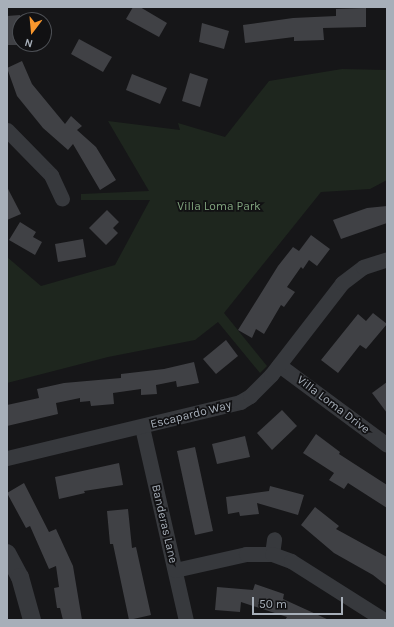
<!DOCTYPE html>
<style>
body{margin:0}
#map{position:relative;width:394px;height:627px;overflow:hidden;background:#161618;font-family:Karla,sans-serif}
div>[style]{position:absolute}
.green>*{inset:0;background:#1e261e}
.building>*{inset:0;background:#404145}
.minor>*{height:15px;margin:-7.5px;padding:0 7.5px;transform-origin:7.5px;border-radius:7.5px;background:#37393d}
.tertiary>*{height:18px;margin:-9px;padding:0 9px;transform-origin:9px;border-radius:9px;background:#37393d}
span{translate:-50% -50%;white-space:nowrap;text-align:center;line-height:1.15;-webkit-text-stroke:3.5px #111113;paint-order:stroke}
.park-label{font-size:12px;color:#81a47e}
.street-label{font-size:12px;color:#a7afb9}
.frame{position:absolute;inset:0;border:8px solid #a7afb9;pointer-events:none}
.north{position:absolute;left:12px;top:12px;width:40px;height:40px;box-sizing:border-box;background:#111113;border:1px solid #4d5055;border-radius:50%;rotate:196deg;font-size:11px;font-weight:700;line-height:16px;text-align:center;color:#a7afb9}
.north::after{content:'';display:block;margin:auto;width:14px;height:18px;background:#f9972d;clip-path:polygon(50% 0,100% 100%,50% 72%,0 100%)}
.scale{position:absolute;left:252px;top:597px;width:91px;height:18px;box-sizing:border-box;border:2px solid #a7afb9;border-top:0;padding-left:5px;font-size:12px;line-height:14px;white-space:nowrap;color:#a7afb9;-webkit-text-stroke:3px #111113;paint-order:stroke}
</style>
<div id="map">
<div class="green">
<i style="clip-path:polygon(342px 69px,387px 70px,387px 180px,370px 189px,321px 192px,224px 313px,267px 366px,260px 373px,218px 322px,195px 340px,108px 357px,7px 383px,7px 257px,41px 286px,115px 265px,150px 200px,81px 200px,81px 194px,149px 191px,108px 121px,180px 130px,178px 123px,225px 137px,269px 81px)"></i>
</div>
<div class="building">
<i style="clip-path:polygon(133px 7px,140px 7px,167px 23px,159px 37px,126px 19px)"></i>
<i style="clip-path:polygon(366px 8px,366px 27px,323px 28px,324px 40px,294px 41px,294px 37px,245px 43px,243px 25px,293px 18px,336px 16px,336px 9px)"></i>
<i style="clip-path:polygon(20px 15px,20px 45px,7px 45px,7px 16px)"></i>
<i style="clip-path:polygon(202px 23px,229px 31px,224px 49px,199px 42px)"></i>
<i style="clip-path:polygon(79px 39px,112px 57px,103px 72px,71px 54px)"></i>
<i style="clip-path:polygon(22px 61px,32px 84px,65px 124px,71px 116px,82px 126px,77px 130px,96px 147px,116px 180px,100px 190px,73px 144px,68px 150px,43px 128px,17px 96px,7px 68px)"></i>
<i style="clip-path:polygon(190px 73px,208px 79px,200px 107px,182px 101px)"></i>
<i style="clip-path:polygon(132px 74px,167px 88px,160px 104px,126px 90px)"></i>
<i style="clip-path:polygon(7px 187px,21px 214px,7px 220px)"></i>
<i style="clip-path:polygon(387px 206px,387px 223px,341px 239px,333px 220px,367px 208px)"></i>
<i style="clip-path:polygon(107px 210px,119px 222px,113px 228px,118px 233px,106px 245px,89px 228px)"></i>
<i style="clip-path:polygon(20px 222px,36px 232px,33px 237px,42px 242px,35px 255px,9px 240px)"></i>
<i style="clip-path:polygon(311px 235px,330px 249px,317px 266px,309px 260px,303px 269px,301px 267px,287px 287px,295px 292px,284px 307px,281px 305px,264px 334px,256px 329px,252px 338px,238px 330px,278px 266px,293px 247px,299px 251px)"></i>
<i style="clip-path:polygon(83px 239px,86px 257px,58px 262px,55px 244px)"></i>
<i style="clip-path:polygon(373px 313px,387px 324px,366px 349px,360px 345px,338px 373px,321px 360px,358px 314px,366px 321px)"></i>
<i style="clip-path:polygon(226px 340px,238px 356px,216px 374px,203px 359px)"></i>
<i style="clip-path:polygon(194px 362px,199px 383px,177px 387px,176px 381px,156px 385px,157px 394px,141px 395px,141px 389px,113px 393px,114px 404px,91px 406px,90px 401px,80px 402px,80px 398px,56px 403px,58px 414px,7px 426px,7px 405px,39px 398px,37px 389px,64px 383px,121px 378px,121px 374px,164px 369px)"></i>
<i style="clip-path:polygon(387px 382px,387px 413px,372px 393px)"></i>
<i style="clip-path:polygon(282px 410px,297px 426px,272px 450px,257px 433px)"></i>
<i style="clip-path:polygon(316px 434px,340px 452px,339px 454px,387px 485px,387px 508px,348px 483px,344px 489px,329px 480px,334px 473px,303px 453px)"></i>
<i style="clip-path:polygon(245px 436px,250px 457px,217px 464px,212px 444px)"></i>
<i style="clip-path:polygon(195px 447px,213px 531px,195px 535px,177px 451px)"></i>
<i style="clip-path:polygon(119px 463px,123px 485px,84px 491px,85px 493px,59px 499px,55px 477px)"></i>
<i style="clip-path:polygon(24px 483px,49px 532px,56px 529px,73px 566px,82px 620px,63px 620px,60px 608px,57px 608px,54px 588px,59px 587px,56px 566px,49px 569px,30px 526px,26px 528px,7px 493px)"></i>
<i style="clip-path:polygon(270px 486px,304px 495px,298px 515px,257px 503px,259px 514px,240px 516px,239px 512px,228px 514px,226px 497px,269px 491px)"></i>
<i style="clip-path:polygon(315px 507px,339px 526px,336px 529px,387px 557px,387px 586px,373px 575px,334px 553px,301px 525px)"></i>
<i style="clip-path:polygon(128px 509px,132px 548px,136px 547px,151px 615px,129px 620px,113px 544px,110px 544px,107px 511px)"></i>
<i style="clip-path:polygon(255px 584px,284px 594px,283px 599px,329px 620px,285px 620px,287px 617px,241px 602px,240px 612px,215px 610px,217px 587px,253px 590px)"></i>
</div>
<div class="minor">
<i style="left:7px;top:130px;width:63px;rotate:45.6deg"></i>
<i style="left:51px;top:175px;width:26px;rotate:65deg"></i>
<i style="left:279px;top:365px;width:134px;rotate:36.5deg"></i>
<i style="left:142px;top:427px;width:198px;rotate:77.2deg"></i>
<i style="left:7px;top:458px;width:240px;rotate:-13.5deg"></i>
<i style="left:240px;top:402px;width:12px;rotate:-31deg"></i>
<i style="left:250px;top:396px;width:30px;rotate:-45deg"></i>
<i style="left:271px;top:375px;width:116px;rotate:-52.3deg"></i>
<i style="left:342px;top:283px;width:26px;rotate:-37deg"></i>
<i style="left:363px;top:267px;width:25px;rotate:-18deg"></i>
<i style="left:272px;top:554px;width:15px;rotate:-82deg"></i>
<i style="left:175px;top:570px;width:73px;rotate:-12.7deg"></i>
<i style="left:246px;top:554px;width:26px"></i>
<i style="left:272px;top:554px;width:20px;rotate:20deg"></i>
<i style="left:291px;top:561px;width:110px;rotate:32.4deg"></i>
</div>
<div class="tertiary">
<i style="left:7px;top:553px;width:27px;rotate:62deg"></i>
<i style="left:20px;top:577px;width:45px;rotate:74.4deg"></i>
</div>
<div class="park-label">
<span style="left:219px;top:207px">Villa Loma Park</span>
</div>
<div class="street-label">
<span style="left:333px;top:405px;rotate:37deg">Villa Loma Drive</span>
<span style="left:191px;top:415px;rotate:-14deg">Escapardo Way</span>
<span style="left:164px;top:524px;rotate:77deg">Banderas Lane</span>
</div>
<div class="frame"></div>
<div class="north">N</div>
<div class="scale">50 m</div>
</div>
